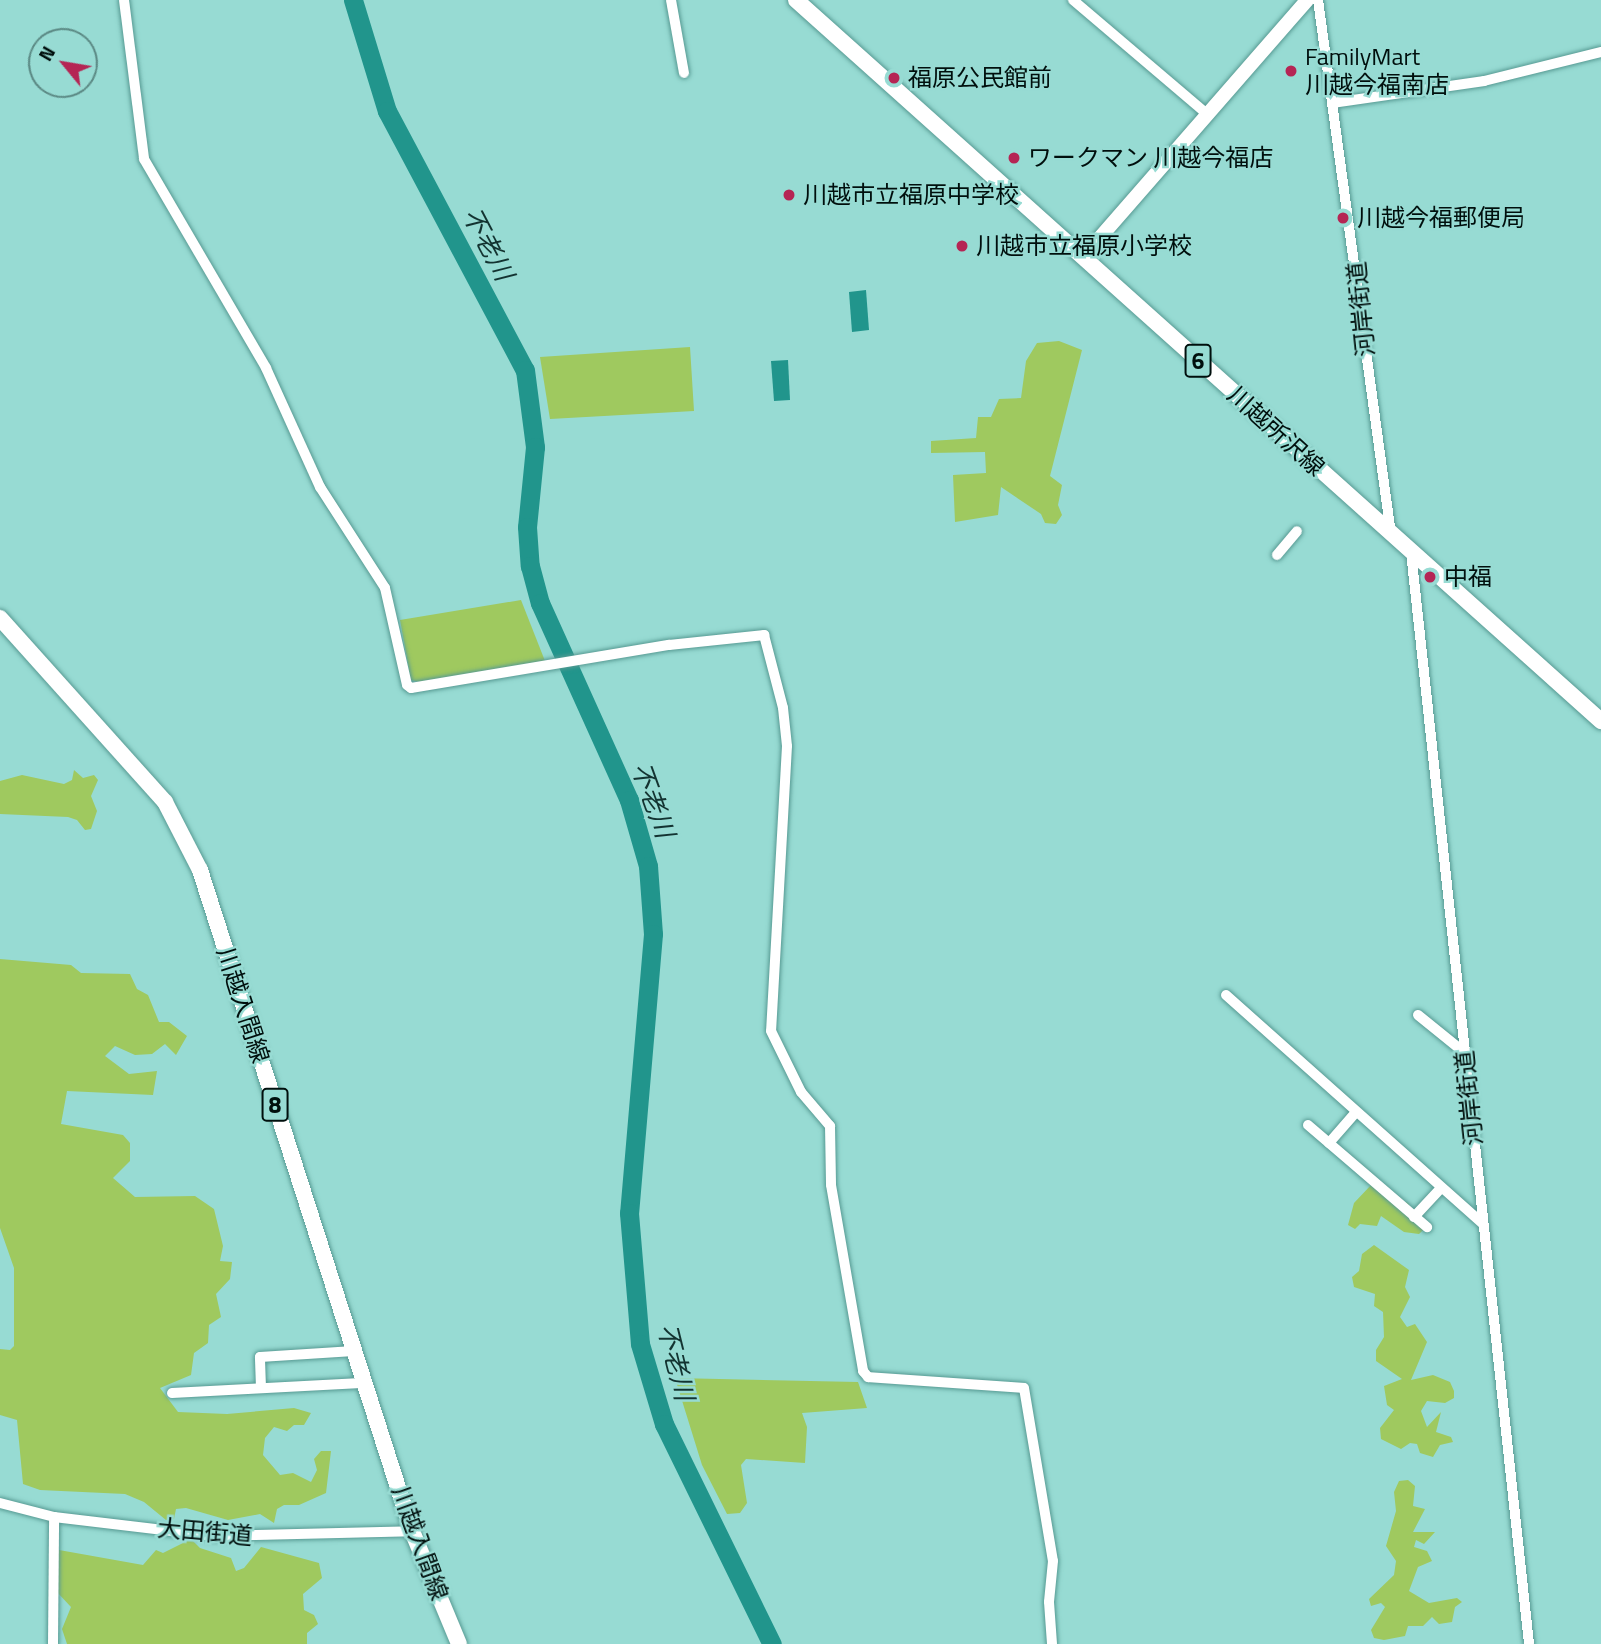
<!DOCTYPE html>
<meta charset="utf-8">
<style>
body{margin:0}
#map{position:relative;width:1601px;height:1644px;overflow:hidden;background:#97dbd3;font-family:"Titillium Web","Noto Sans JP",sans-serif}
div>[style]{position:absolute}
.green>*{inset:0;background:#9fc95f}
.water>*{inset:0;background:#21958c}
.river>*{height:19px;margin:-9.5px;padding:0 9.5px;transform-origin:9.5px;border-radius:9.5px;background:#21958c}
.roads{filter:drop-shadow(0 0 2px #579a93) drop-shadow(0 0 2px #579a93)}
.street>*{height:10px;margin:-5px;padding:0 5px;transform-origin:5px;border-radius:5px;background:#fff}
.secondary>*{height:14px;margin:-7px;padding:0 7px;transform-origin:7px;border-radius:7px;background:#fff}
.primary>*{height:16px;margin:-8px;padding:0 8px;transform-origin:8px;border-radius:8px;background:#fff}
.dots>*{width:19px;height:19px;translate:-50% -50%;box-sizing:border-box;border:4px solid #97dbd3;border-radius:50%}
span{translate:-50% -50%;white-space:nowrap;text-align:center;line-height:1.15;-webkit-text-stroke:5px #97dbd3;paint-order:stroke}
.shield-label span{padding:2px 5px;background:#97dbd3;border:2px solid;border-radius:5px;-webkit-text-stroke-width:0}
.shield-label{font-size:23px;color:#000f0d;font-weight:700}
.poi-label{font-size:24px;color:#000f0d}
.left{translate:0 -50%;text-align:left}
.street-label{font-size:24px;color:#000f0d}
.water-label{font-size:26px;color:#133331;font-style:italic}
.north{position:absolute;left:28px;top:28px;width:70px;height:70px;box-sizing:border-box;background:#97dbd3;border:2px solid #5b8984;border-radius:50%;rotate:300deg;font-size:19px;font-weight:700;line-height:28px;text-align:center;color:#000f0d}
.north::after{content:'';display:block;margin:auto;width:24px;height:32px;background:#b52554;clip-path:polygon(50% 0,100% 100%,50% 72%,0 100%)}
</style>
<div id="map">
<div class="green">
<i style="clip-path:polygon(1059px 341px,1082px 350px,1050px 476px,1062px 485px,1058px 505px,1062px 515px,1056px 524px,1045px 523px,1041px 514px,1001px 487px,998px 515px,955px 522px,953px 475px,986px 473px,985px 452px,931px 453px,931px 441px,976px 438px,978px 417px,991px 417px,999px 399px,1021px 398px,1026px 361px,1037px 343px)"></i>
<i style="clip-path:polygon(690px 347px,694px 411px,550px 419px,540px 357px)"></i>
<i style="clip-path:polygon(521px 600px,545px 661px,423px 683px,411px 680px,400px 620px)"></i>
<i style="clip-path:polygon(74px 770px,83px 778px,94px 775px,98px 780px,91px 796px,97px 811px,91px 829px,85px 830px,77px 820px,68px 817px,0 814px,0 781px,22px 775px,64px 784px,72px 780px)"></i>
<i style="clip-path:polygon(0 959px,71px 965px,81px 973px,130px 974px,137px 989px,148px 995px,159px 1022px,169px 1022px,187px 1036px,176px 1055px,165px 1044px,152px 1054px,135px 1055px,115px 1046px,105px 1056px,129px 1074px,157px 1071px,153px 1095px,67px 1091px,61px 1124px,123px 1135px,130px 1143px,130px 1161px,113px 1178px,135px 1197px,195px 1196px,214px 1209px,223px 1246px,220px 1261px,232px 1262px,230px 1279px,216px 1294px,221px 1317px,209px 1325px,208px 1343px,194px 1353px,191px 1375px,160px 1388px,178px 1412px,227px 1414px,294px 1408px,311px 1413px,304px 1425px,294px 1425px,287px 1431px,274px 1427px,265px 1438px,263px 1455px,280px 1475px,293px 1473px,311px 1482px,317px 1470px,314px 1459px,321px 1451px,331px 1451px,326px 1493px,299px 1505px,284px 1505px,277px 1509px,274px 1523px,260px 1514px,228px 1520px,186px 1508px,176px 1509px,174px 1519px,166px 1520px,144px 1502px,125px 1494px,40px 1490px,23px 1484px,17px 1420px,0 1415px,0 1349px,10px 1350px,14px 1346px,14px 1268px,0 1228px)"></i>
<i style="clip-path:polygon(1372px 1184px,1380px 1193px,1408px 1203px,1424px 1229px,1419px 1234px,1404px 1232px,1381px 1216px,1377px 1226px,1360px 1224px,1355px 1229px,1348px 1225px,1354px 1203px)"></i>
<i style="clip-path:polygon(1374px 1245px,1409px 1270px,1405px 1287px,1410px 1297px,1400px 1317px,1407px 1327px,1415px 1324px,1427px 1342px,1411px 1380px,1433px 1375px,1450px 1382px,1454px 1391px,1454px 1398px,1445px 1403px,1427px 1401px,1421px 1411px,1427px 1427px,1441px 1412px,1436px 1432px,1451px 1437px,1453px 1442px,1440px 1445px,1433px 1457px,1420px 1453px,1417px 1444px,1410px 1443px,1401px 1449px,1381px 1439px,1380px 1428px,1394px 1410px,1387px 1405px,1384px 1386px,1402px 1379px,1376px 1361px,1376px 1350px,1384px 1337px,1383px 1312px,1374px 1306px,1375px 1294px,1354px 1287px,1352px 1277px,1359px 1271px,1362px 1254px)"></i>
<i style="clip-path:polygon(675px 1378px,858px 1382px,867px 1408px,802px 1413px,807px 1427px,805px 1463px,746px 1459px,741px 1465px,747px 1503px,740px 1513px,727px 1514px,702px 1465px)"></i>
<i style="clip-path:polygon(1408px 1480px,1415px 1486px,1413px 1506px,1425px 1509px,1413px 1532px,1435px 1532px,1424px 1544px,1416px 1540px,1414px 1547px,1427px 1551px,1432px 1561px,1418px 1567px,1409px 1591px,1429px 1603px,1457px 1598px,1462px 1602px,1455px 1607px,1452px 1622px,1439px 1624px,1432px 1617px,1423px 1626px,1408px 1626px,1405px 1636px,1384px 1640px,1374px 1638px,1371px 1630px,1385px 1607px,1381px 1603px,1371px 1606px,1369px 1599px,1394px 1575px,1396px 1561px,1386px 1546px,1396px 1511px,1394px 1492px,1399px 1481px)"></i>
<i style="clip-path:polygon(191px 1539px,200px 1548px,231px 1558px,236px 1571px,244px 1568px,261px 1547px,319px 1563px,322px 1578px,303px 1594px,304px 1610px,314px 1615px,318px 1624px,307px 1633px,307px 1644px,67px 1644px,62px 1629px,71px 1607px,56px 1591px,49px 1554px,59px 1550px,143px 1565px,156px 1550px,163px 1553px)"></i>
</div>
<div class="water">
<i style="clip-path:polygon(866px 290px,869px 330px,852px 332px,849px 292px)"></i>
<i style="clip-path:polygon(788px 360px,790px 400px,774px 401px,771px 361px)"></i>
</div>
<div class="river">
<i style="left:353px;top:0;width:116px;rotate:73deg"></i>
<i style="left:387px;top:111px;width:293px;rotate:62deg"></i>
<i style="left:525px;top:370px;width:78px;rotate:82.6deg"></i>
<i style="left:535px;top:447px;width:80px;rotate:95.7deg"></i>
<i style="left:527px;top:527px;width:39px;rotate:86deg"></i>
<i style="left:530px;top:566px;width:38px;rotate:75deg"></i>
<i style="left:540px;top:603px;width:216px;rotate:65.7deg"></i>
<i style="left:629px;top:800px;width:69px;rotate:73.9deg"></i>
<i style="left:648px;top:866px;width:68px;rotate:85.8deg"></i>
<i style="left:653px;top:934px;width:280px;rotate:94.9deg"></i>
<i style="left:629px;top:1213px;width:131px;rotate:85.2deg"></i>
<i style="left:640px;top:1344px;width:84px;rotate:73.3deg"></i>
<i style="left:664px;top:1424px;width:245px;rotate:63.9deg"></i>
</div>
<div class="roads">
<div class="street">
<i style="left:124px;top:0;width:160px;rotate:82.8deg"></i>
<i style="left:144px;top:159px;width:242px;rotate:59.7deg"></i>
<i style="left:266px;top:368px;width:131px;rotate:65.6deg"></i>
<i style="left:320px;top:487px;width:120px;rotate:57.2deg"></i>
<i style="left:385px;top:588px;width:99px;rotate:77.2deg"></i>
<i style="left:407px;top:685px;width:5px;rotate:37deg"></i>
<i style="left:411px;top:688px;width:262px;rotate:-9.5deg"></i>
<i style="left:669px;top:645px;width:96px;rotate:-6deg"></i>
<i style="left:764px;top:635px;width:75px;rotate:75.4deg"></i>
<i style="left:783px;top:708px;width:38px;rotate:84deg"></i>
<i style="left:787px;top:746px;width:285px;rotate:93.2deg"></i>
<i style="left:771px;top:1031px;width:68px;rotate:63.8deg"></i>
<i style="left:801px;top:1092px;width:45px;rotate:49.5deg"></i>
<i style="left:830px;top:1126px;width:59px;rotate:89deg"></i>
<i style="left:831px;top:1185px;width:189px;rotate:80.2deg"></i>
<i style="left:863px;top:1371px;width:8px;rotate:50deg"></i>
<i style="left:868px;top:1377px;width:156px;rotate:4deg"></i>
<i style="left:1024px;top:1388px;width:175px;rotate:80.5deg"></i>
<i style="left:1053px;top:1561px;width:41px;rotate:95.6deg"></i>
<i style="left:1049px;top:1602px;width:42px;rotate:85.9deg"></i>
<i style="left:671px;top:0;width:74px;rotate:79.9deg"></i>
<i style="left:1073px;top:0;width:176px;rotate:40.4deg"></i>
<i style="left:1318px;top:0;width:539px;rotate:82.22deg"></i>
<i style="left:1332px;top:103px;width:154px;rotate:-8.2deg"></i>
<i style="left:1484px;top:81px;width:121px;rotate:-13.9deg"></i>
<i style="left:1411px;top:552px;width:1098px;rotate:83.83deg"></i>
<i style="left:1277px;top:555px;width:31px;rotate:-50deg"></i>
<i style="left:1226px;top:995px;width:344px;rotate:41.7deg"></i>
<i style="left:1418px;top:1015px;width:60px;rotate:39deg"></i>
<i style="left:1308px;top:1125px;width:157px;rotate:40.6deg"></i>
<i style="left:1329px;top:1143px;width:41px;rotate:-48.9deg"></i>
<i style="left:1414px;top:1217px;width:40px;rotate:-47deg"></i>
<i style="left:261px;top:1388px;width:31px;rotate:-92deg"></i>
<i style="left:260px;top:1357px;width:94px;rotate:-3.7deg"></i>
<i style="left:172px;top:1393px;width:194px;rotate:-3deg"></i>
<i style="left:0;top:1503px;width:56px;rotate:14.5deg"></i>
<i style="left:54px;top:1517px;width:161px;rotate:6.8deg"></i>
<i style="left:214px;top:1536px;width:198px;rotate:-1.4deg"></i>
<i style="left:53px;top:1644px;width:127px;rotate:-89.5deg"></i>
</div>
<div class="secondary">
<i style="left:1083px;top:257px;width:341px;rotate:-48.9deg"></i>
</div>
<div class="primary">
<i style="left:796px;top:0;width:1081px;rotate:41.85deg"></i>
<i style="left:0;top:618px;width:247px;rotate:48.1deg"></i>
<i style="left:165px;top:802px;width:76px;rotate:62.8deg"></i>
<i style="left:200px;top:870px;width:694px;rotate:72.22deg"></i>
<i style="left:412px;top:1531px;width:122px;rotate:67.4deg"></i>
</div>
</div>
<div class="dots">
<i style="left:1291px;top:71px;background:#b52554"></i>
<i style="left:894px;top:78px;background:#b52554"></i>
<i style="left:1014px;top:158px;background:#b52554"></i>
<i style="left:789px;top:195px;background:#b52554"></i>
<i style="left:1343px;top:218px;background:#b52554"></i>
<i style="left:962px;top:246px;background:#b52554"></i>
<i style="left:1430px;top:577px;background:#b52554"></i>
</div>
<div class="shield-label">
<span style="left:1198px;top:361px">6</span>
<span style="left:275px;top:1105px">8</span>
</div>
<div class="poi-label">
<span class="left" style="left:1305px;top:71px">FamilyMart<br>川越今福南店</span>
<span class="left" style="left:908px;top:78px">福原公民館前</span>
<span class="left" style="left:1028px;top:158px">ワークマン 川越今福店</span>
<span class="left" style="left:803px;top:195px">川越市立福原中学校</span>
<span class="left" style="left:1357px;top:218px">川越今福郵便局</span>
<span class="left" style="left:976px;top:246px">川越市立福原小学校</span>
<span class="left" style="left:1444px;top:577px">中福</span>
</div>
<div class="street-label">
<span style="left:1361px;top:309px;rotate:-96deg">河岸街道</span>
<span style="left:1276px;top:431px;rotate:42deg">川越所沢線</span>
<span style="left:243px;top:1005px;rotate:72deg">川越入間線</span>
<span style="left:1469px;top:1098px;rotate:-96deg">河岸街道</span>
<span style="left:205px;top:1532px;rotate:5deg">大田街道</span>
<span style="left:420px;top:1543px;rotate:70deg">川越入間線</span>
</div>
<div class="water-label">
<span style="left:488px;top:244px;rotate:62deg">不老川</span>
<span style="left:653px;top:800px;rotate:70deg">不老川</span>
<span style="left:676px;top:1362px;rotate:76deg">不老川</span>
</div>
<div class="north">N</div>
</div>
